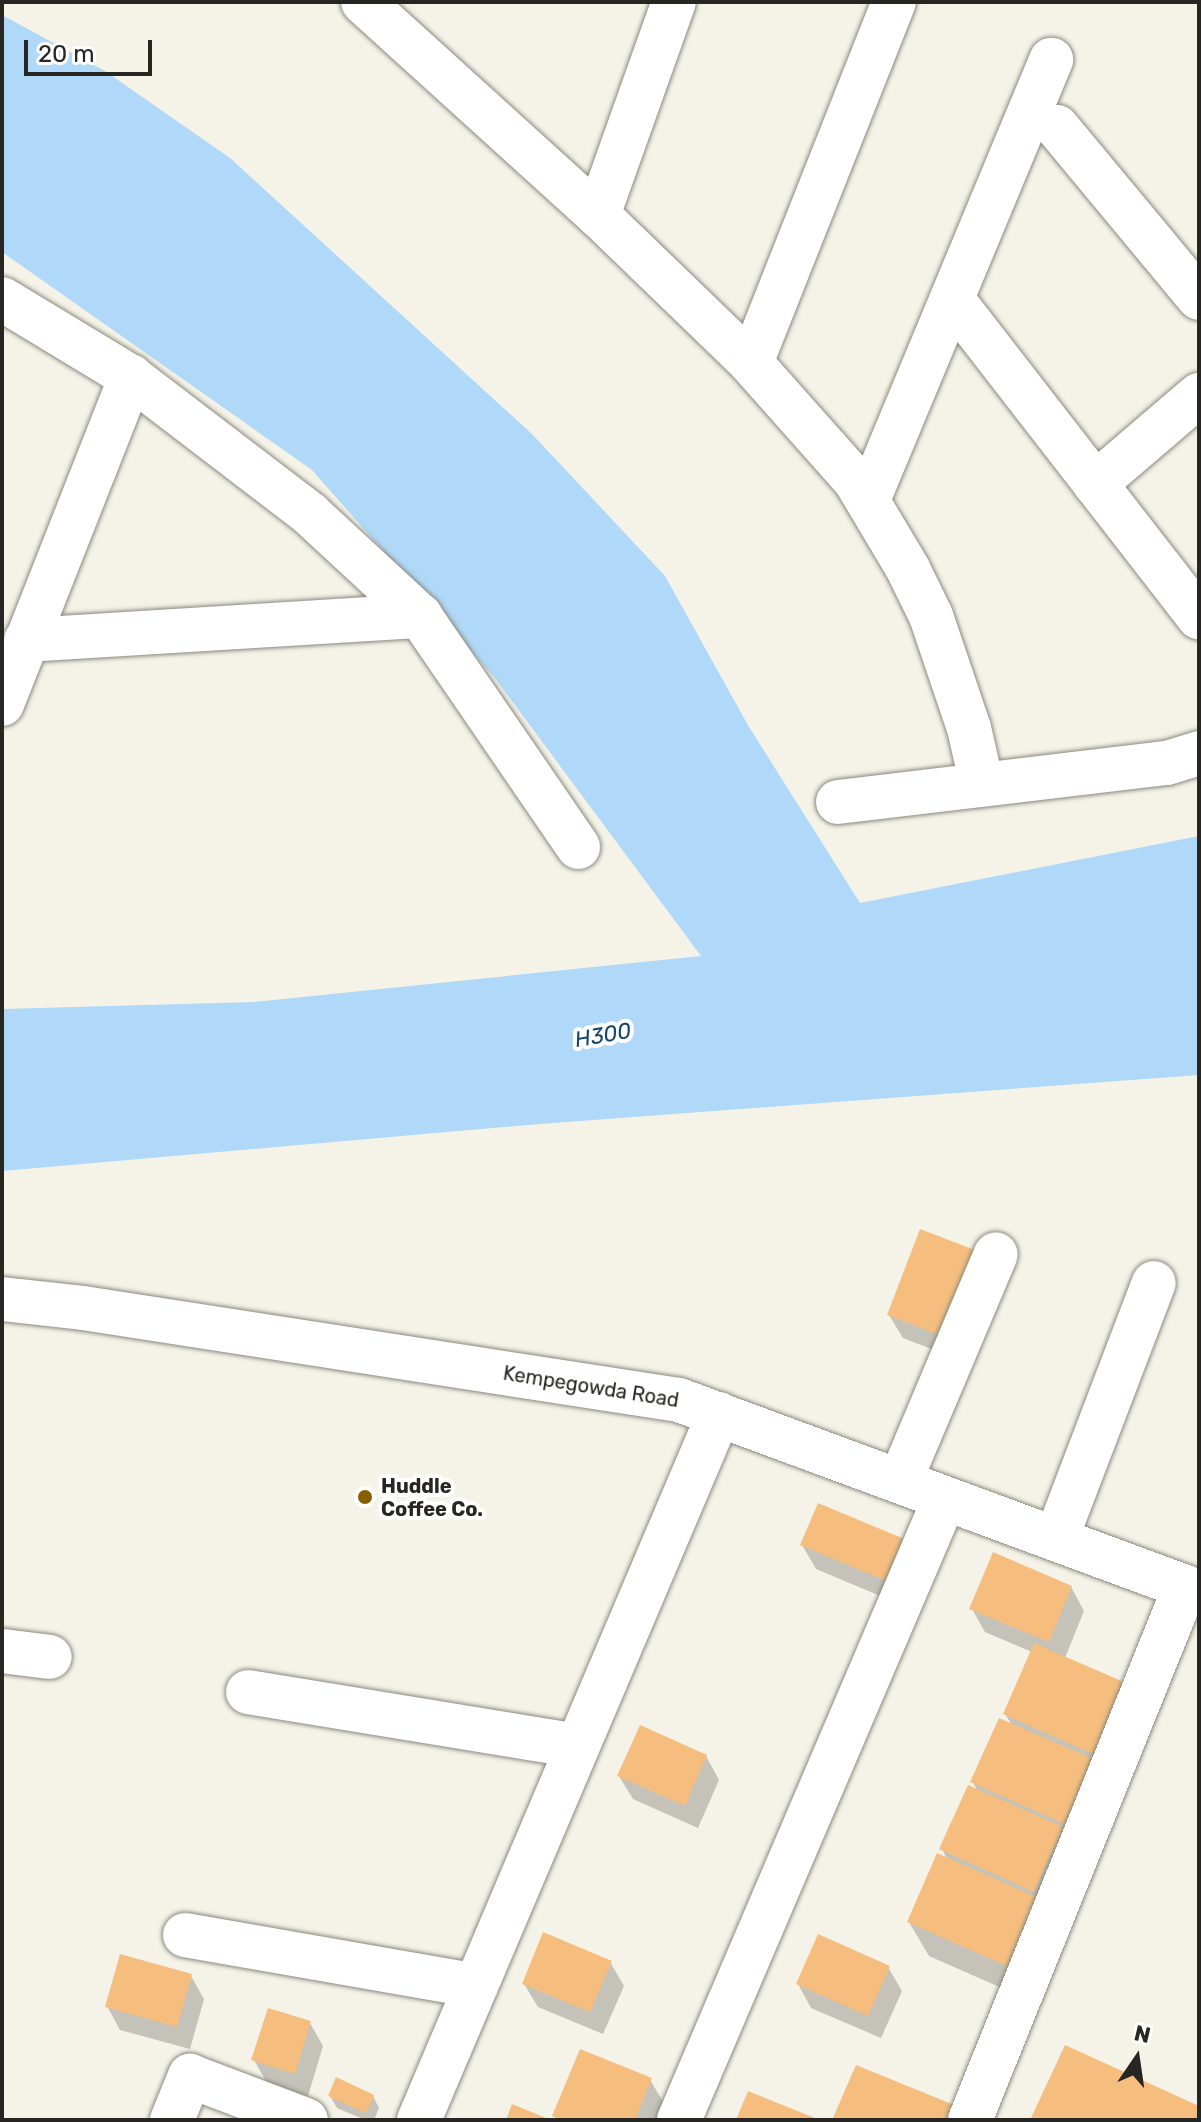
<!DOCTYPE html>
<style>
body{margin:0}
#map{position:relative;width:1201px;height:2122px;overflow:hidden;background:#f5f3e8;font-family:Rubik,sans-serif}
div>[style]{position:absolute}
.water>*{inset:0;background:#b0d8f8}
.shadow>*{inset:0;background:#0003}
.building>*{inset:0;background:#f5be7f}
.roads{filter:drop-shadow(0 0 2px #8b897f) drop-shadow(0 0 2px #8b897f)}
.minor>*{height:44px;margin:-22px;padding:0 22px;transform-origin:22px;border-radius:22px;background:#fff}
.dots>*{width:22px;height:22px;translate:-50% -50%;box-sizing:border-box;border:4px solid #fff;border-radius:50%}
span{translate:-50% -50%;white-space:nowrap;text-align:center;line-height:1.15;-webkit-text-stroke:8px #fff;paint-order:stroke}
.street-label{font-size:20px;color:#272622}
.poi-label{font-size:20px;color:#272622;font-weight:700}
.left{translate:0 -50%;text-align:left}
.water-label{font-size:22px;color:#134769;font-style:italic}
.frame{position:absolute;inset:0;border:4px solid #272622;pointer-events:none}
.north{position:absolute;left:1097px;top:2018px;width:80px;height:80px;-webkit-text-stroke:6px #fff;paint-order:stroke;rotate:13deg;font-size:22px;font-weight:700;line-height:32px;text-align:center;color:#272622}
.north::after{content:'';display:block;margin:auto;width:28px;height:36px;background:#272622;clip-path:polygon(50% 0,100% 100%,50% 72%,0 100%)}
.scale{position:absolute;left:24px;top:40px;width:128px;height:36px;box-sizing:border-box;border:4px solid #272622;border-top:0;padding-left:10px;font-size:24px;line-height:28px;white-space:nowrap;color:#272622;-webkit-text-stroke:6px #fff;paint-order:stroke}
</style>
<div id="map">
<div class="water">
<i style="clip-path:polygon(2px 15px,105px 71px,230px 158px,532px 434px,665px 576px,749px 727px,860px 903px,1199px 836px,1199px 1075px,540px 1124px,2px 1171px,2px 1009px,254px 1002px,701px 956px,494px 677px,312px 470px,2px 252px)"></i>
</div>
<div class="shadow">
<i style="clip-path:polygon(921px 1232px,960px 1360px,903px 1338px,889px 1315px)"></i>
<i style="clip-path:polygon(913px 1544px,909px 1608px,816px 1569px,802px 1545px)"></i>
<i style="clip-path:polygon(1071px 1587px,1084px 1611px,1065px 1658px,1124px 1685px,1031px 2001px,929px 1956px,909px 1922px,947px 1859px,942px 1849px,978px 1792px,973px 1782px,1012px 1725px,1005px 1714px,1032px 1652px,985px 1632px,972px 1609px)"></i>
<i style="clip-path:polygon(706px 1756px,719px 1780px,698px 1828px,633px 1799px,619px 1776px)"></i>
<i style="clip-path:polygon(610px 1962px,624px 1986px,603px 2034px,538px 2007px,524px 1984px)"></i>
<i style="clip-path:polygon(888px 1967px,902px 1991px,881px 2038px,811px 2008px,798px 1984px)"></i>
<i style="clip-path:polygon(191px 1976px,204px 1999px,190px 2049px,120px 2030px,107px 2006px)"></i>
<i style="clip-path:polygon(310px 2023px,323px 2046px,308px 2096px,267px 2083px,254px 2060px)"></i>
<i style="clip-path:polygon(1066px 2048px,1199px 2108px,1199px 2120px,1032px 2120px)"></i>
<i style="clip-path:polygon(650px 2080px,664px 2103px,657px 2120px,557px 2120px,555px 2116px)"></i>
<i style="clip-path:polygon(330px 2096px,373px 2096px,379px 2108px,374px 2120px,365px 2120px,337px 2108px)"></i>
</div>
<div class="building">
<i style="clip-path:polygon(920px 1229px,980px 1252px,947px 1338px,887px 1315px)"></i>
<i style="clip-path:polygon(818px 1503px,914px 1543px,896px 1585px,800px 1545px)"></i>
<i style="clip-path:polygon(993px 1552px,1072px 1586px,1049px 1642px,969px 1609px)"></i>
<i style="clip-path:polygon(1034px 1643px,1126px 1683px,1093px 1754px,1003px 1714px)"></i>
<i style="clip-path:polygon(999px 1718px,1098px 1761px,1069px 1826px,970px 1782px)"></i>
<i style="clip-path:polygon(640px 1725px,707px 1755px,685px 1806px,617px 1776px)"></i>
<i style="clip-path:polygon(968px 1785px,1063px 1827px,1034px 1892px,939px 1849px)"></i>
<i style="clip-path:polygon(937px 1853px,1041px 1899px,1011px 1968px,907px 1922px)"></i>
<i style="clip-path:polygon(543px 1932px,612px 1961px,590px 2012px,522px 1984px)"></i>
<i style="clip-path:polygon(818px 1934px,890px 1966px,868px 2016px,796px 1984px)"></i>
<i style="clip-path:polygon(120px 1954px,192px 1974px,177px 2027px,105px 2007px)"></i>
<i style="clip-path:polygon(268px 2008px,311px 2021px,295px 2074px,251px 2060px)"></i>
<i style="clip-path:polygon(1065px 2045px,1199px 2106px,1194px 2120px,1030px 2120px)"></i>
<i style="clip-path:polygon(580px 2049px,652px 2078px,635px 2120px,561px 2120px,552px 2116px)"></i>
<i style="clip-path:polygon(856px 2065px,959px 2107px,954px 2120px,832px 2120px)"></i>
<i style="clip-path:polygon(336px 2077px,374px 2095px,366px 2113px,328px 2096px)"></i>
<i style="clip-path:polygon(748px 2091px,820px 2120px,736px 2120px)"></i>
<i style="clip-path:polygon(512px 2104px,551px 2120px,506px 2120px)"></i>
</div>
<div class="roads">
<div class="minor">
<i style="left:363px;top:2px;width:317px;rotate:42.2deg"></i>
<i style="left:598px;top:215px;width:213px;rotate:44deg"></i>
<i style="left:751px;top:363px;width:157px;rotate:48.4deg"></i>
<i style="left:855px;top:480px;width:104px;rotate:59.2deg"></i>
<i style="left:908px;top:569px;width:52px;rotate:63.9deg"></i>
<i style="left:931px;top:616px;width:118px;rotate:71.3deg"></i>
<i style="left:969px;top:728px;width:58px;rotate:77.2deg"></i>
<i style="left:1057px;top:127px;width:222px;rotate:50.3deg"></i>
<i style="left:598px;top:215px;width:226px;rotate:-70.4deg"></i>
<i style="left:2px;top:299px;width:151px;rotate:31.2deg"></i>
<i style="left:952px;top:299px;width:403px;rotate:52.2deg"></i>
<i style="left:751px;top:363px;width:388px;rotate:-68.4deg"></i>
<i style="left:1095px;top:484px;width:137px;rotate:-40.6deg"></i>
<i style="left:868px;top:500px;width:477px;rotate:-67.4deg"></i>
<i style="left:26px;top:640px;width:395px;rotate:-3.5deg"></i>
<i style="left:2px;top:704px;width:352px;rotate:-68.5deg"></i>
<i style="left:131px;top:377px;width:225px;rotate:37.4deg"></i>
<i style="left:310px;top:514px;width:150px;rotate:42.8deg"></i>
<i style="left:420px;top:616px;width:280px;rotate:55.6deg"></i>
<i style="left:838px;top:802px;width:331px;rotate:-6.8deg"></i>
<i style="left:1167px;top:763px;width:34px;rotate:-17deg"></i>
<i style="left:2px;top:1299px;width:81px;rotate:6.3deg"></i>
<i style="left:83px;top:1308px;width:603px;rotate:8.78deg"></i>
<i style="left:679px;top:1400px;width:554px;rotate:20.27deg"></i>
<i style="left:900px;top:1481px;width:246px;rotate:-67.1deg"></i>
<i style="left:1056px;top:1539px;width:274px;rotate:-69.1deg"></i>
<i style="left:2px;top:1651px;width:48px;rotate:7.1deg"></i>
<i style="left:248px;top:1692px;width:334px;rotate:9.3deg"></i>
<i style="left:185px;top:1935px;width:295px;rotate:9.9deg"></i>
<i style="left:172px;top:2120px;width:48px;rotate:-67.8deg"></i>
<i style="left:190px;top:2076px;width:124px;rotate:20.8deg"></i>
<i style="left:419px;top:2120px;width:767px;rotate:-66.98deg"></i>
<i style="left:679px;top:2120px;width:676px;rotate:-66.85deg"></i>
<i style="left:970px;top:2120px;width:575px;rotate:-68.03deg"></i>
</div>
</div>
<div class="dots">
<i style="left:365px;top:1497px;background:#895e00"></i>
</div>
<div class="street-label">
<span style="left:591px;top:1387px;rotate:9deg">Kempegowda Road</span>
</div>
<div class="poi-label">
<span class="left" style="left:381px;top:1498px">Huddle<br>Coffee Co.</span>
</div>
<div class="water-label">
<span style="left:603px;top:1035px;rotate:-10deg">H300</span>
</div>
<div class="frame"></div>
<div class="north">N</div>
<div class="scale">20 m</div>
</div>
